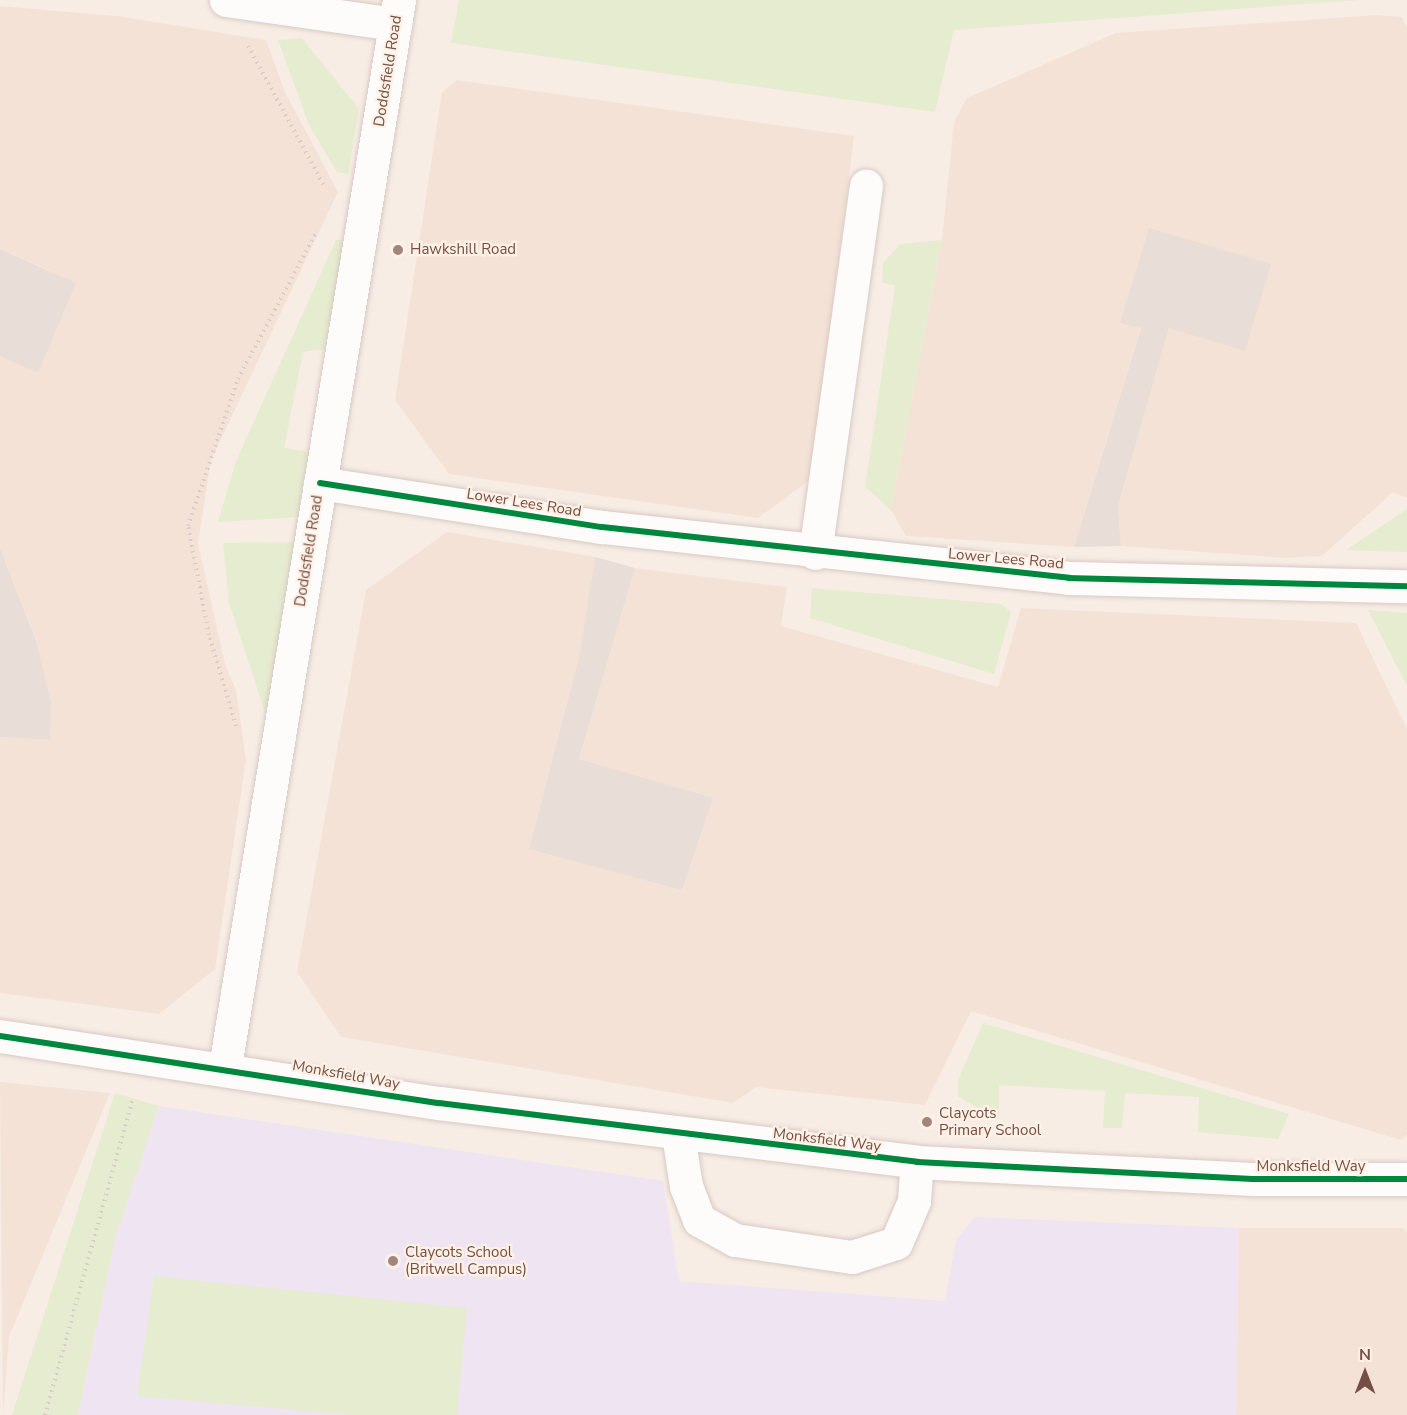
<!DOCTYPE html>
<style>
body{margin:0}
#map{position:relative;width:1407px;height:1415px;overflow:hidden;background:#f7ede5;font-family:"Nunito Sans",sans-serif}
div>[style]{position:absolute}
.residential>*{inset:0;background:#f5e2d6}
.industrial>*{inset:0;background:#e9ddd7}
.education>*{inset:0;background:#efe4f1}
.green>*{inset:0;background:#e6eccf}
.path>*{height:4px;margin-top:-2px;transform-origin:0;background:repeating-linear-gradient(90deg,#d8cbc8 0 1.5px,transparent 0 6px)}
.roads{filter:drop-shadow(0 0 2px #d8c9c4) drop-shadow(0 0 2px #d8c9c4)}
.minor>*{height:33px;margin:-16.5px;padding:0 16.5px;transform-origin:16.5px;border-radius:16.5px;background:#fefcfb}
.cycleway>*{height:6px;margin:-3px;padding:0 3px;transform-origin:3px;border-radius:3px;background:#00873e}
.dots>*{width:16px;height:16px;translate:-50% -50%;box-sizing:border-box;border:3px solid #fff1e6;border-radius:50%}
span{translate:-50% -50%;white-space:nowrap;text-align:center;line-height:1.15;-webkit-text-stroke:4.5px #fff1e6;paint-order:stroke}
.street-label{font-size:15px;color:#754e45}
.poi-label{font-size:15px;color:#754e45}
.left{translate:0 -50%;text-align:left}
.north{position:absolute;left:1335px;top:1343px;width:60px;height:60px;-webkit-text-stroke:4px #fff1e6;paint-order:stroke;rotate:0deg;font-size:16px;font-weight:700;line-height:24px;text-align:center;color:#754e45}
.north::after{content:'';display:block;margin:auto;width:21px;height:27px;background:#754e45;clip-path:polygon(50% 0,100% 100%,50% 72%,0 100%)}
</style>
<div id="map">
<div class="residential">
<i style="clip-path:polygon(0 6px,117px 16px,266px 40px,285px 92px,338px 192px,211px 460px,198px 543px,225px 664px,236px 690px,246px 759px,215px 969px,159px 1014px,0 993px,0 737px,50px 740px,37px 642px,0 548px,0 356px,38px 372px,51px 271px,0 249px)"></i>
<i style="clip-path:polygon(1377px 15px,1402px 17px,1407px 28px,1407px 498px,1393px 492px,1322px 556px,1285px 558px,1121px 546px,1118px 506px,1169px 328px,1271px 264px,1121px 323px,1141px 327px,1074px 547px,906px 536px,891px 510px,942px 240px,954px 122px,967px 98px,1116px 33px)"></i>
<i style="clip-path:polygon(457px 80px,854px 136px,812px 478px,758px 518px,449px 474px,395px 400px,442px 92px)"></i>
<i style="clip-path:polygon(447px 532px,595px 557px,579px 657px,529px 849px,712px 799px,579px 759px,635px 568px,787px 587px,781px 626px,998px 687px,1021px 608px,1356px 623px,1407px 729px,1407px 1134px,1401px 1140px,971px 1011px,925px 1105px,756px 1087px,733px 1103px,341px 1037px,297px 972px,366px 590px)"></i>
<i style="clip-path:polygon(0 1082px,110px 1093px,9px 1337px,3px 1415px)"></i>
<i style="clip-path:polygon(1239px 1228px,1403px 1228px,1407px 1233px,1407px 1415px,1236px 1415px)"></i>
</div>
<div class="industrial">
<i style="clip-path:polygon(1149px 228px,1271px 264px,1245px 351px,1169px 328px,1118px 506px,1121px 546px,1074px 547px,1141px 328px,1120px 323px)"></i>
<i style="clip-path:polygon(0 249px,76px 283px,38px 373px,0 356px)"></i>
<i style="clip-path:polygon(0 548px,37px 643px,51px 703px,50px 740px,0 737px)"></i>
<i style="clip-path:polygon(595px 557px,635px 568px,579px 759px,713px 798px,682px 890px,529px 849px,579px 657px)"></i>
</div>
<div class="education">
<i style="clip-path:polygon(159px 1106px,663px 1181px,679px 1281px,945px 1301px,956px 1240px,975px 1217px,1239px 1228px,1236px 1415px,78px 1415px,115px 1239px)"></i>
</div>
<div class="green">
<i style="clip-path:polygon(459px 0,1359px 0,954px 30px,935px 112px,451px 43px)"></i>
<i style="clip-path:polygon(302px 38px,359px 109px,348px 174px,337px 172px,309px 125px,278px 40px)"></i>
<i style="clip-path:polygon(336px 240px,351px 240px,340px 347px,303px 352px,284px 448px,323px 454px,314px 516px,218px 522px,236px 461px)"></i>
<i style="clip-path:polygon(942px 240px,891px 510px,865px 487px,895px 285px,882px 283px,883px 263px,900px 244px)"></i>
<i style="clip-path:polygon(1407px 509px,1407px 552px,1346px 550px)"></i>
<i style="clip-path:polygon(305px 542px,267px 718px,229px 603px,223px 543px)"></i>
<i style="clip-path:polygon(812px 588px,1001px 604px,1011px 612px,994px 674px,810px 618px)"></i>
<i style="clip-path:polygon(1368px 610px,1407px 613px,1407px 686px)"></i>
<i style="clip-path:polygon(983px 1023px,1289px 1114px,1278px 1139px,1198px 1132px,1199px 1097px,1125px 1093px,1122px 1128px,1103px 1128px,1105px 1091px,999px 1085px,999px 1119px,958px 1097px,958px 1080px)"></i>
<i style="clip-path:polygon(115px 1093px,159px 1106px,115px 1239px,78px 1415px,12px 1415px)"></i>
<i style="clip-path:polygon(154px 1276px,467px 1308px,457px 1415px,354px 1415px,137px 1396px)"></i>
</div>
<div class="path">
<i style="left:248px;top:46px;width:161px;rotate:61.4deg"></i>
<i style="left:236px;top:726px;width:95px;rotate:-106.5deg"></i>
<i style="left:209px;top:635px;width:111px;rotate:-100.9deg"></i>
<i style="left:188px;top:526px;width:155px;rotate:-71.2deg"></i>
<i style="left:238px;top:379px;width:166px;rotate:-61.9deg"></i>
<i style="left:45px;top:1415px;width:329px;rotate:-74.5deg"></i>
</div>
<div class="roads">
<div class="minor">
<i style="left:226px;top:0;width:171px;rotate:8.1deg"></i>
<i style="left:320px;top:483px;width:285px;rotate:8.9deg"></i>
<i style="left:602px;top:527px;width:470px;rotate:6.2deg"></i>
<i style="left:1069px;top:578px;width:338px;rotate:1.4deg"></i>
<i style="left:815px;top:553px;width:371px;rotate:-82.1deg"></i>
<i style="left:0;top:1036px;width:444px;rotate:8.7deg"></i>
<i style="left:439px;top:1103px;width:482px;rotate:7deg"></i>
<i style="left:917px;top:1162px;width:336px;rotate:2.9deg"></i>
<i style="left:1253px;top:1179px;width:154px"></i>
<i style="left:225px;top:1067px;width:1081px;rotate:-80.74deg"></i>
<i style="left:678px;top:1134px;width:53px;rotate:81.3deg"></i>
<i style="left:686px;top:1186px;width:36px;rotate:69deg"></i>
<i style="left:699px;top:1220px;width:41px;rotate:29.1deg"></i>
<i style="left:735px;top:1240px;width:118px;rotate:8.3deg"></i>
<i style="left:852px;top:1257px;width:46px;rotate:-17.7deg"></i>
<i style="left:896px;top:1243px;width:46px;rotate:-66.8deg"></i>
<i style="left:914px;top:1201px;width:39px;rotate:-86deg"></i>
</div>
</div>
<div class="cycleway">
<i style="left:320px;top:483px;width:285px;rotate:8.9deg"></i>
<i style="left:602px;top:527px;width:470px;rotate:6.2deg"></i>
<i style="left:1069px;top:578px;width:338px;rotate:1.4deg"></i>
<i style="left:0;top:1036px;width:444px;rotate:8.7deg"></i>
<i style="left:439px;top:1103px;width:482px;rotate:7deg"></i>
<i style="left:917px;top:1162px;width:336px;rotate:2.9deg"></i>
<i style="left:1253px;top:1179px;width:154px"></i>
</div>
<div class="dots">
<i style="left:398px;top:250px;background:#a2867d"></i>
<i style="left:927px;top:1122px;background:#a2867d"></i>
<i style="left:393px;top:1261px;background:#a2867d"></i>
</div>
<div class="street-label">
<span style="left:388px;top:71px;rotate:-81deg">Doddsfield Road</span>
<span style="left:524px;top:503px;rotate:9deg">Lower Lees Road</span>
<span style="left:309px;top:551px;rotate:-81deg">Doddsfield Road</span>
<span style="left:1006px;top:559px;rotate:5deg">Lower Lees Road</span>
<span style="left:346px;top:1075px;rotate:10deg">Monksfield Way</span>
<span style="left:827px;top:1140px;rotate:7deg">Monksfield Way</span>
<span style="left:1311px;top:1167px">Monksfield Way</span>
</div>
<div class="poi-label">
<span class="left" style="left:410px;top:250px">Hawkshill Road</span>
<span class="left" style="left:939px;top:1122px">Claycots<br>Primary School</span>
<span class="left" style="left:405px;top:1261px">Claycots School<br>(Britwell Campus)</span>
</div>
<div class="north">N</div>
</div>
